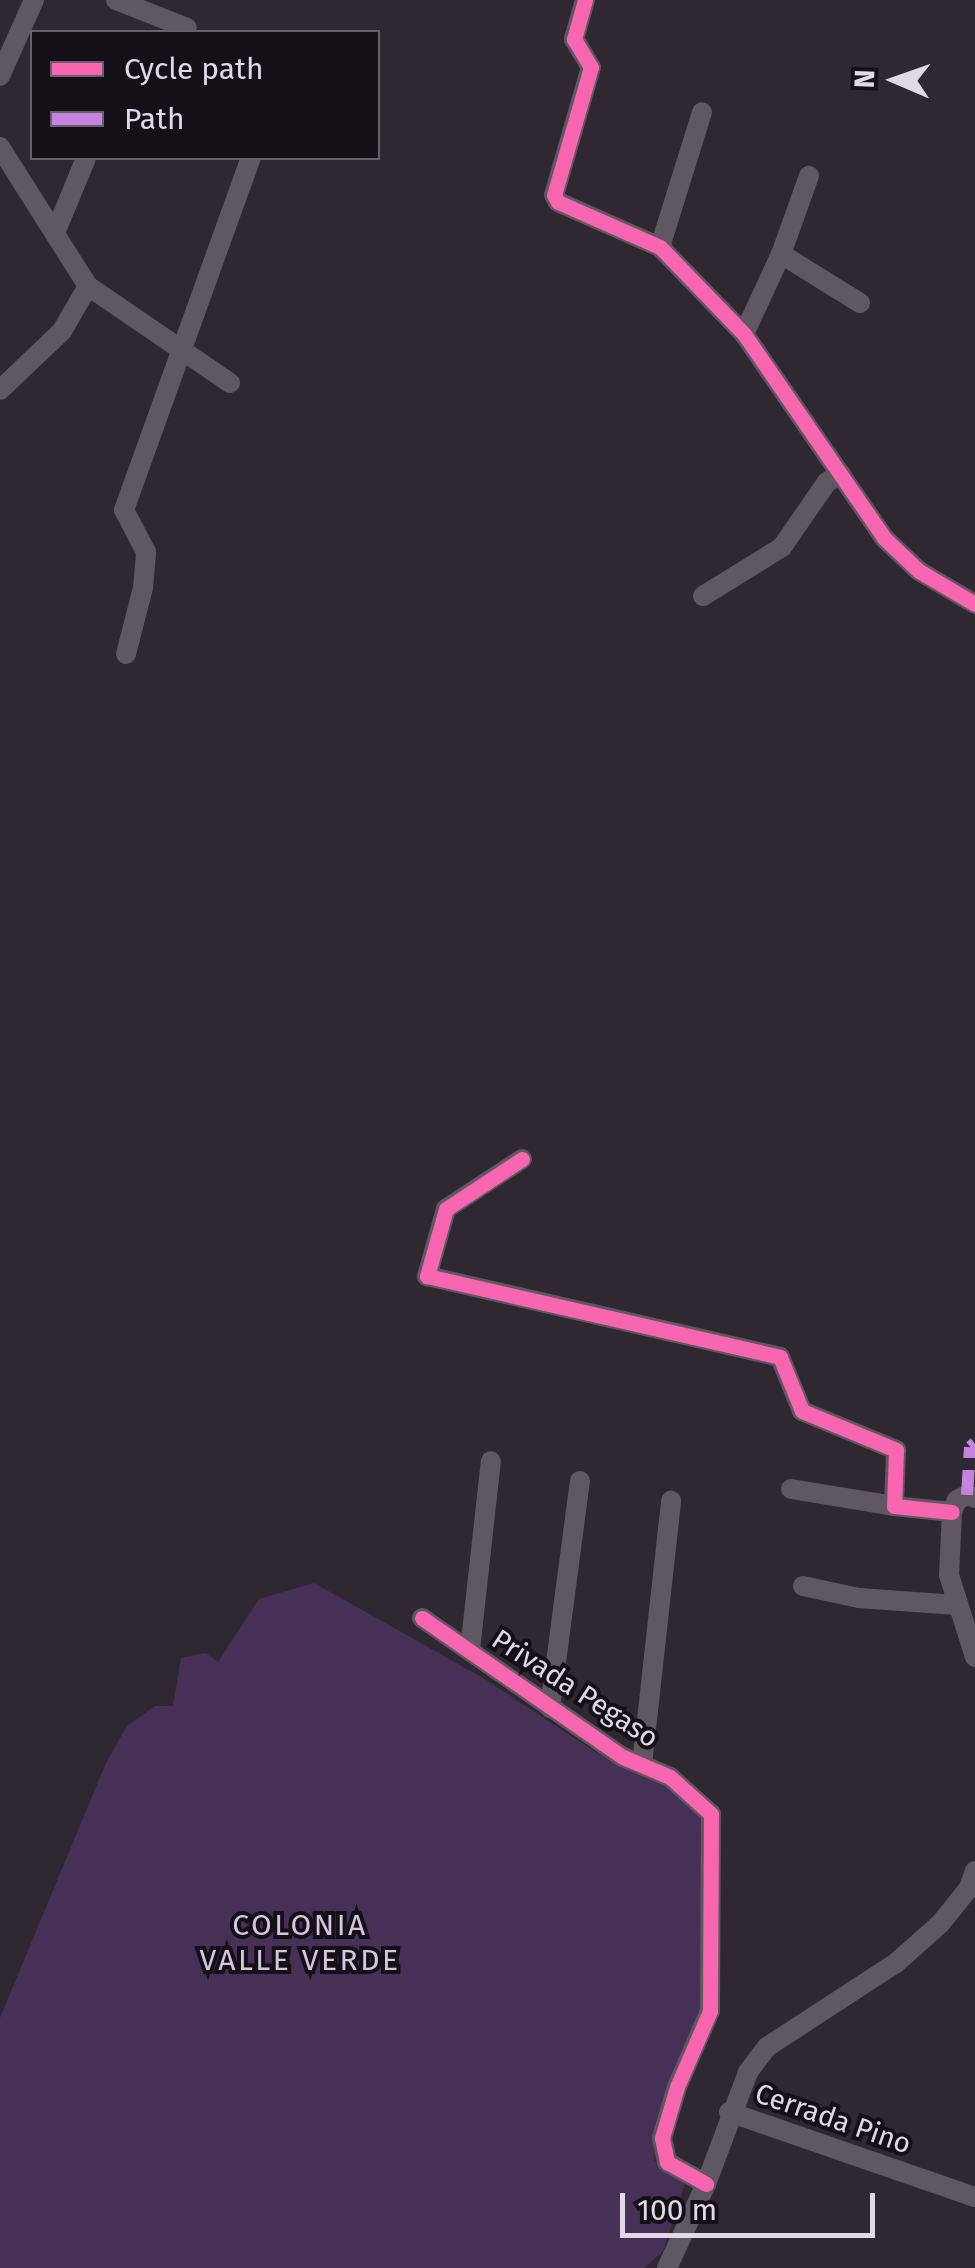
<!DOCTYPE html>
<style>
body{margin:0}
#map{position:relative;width:975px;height:2268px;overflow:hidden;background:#2f2833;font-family:"Fira Sans",sans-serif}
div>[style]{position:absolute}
.green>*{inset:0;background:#473056}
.street>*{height:20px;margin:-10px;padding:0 10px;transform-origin:10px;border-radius:10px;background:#5f5863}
.quiet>*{height:12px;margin-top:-6px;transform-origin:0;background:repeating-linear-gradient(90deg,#c483df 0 25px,transparent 0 37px)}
.cycleway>*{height:15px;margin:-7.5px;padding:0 7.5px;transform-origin:7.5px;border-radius:7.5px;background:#f766af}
span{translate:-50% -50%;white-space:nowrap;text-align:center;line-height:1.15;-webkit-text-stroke:8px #150f18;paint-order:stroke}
.street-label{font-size:28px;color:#e1d9e7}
.neighbourhood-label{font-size:30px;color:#d5c6e0;letter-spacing:2.5px}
.legend{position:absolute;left:30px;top:30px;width:350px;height:130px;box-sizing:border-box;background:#150f18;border:2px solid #67606b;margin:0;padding:12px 18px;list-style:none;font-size:30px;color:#e1d9e7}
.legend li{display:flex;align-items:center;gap:20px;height:50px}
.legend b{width:50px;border:2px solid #67606b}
.north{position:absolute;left:845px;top:30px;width:100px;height:100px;-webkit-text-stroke:8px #150f18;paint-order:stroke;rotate:272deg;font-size:28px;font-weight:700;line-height:40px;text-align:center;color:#e1d9e7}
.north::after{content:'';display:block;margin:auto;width:35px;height:45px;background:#e1d9e7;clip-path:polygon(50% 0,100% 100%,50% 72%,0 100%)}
.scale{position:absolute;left:620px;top:2193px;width:255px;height:45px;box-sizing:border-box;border:5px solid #e1d9e7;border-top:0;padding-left:12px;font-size:30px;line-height:35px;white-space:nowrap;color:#e1d9e7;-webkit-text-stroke:8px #150f18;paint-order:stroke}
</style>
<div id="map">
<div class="green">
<i style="clip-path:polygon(314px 1583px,483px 1678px,594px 1751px,673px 1789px,709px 1818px,702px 2006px,662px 2108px,654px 2160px,686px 2181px,663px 2251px,644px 2268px,0 2268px,0 2018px,106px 1763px,127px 1726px,155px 1706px,173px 1706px,181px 1658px,206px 1653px,218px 1662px,259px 1599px)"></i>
</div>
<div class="street">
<i style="left:116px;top:0;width:76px;rotate:21.5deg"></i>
<i style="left:585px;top:0;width:41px;rotate:105.8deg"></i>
<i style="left:574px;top:39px;width:33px;rotate:59deg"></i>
<i style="left:591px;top:67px;width:133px;rotate:106.1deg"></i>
<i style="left:554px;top:195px;width:8px;rotate:60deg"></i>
<i style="left:558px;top:202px;width:111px;rotate:23.8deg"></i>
<i style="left:660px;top:247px;width:121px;rotate:46deg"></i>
<i style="left:744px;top:334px;width:247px;rotate:55.5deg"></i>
<i style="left:884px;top:538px;width:48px;rotate:43.3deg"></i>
<i style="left:919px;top:571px;width:65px;rotate:30.5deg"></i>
<i style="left:0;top:76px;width:83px;rotate:-65.9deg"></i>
<i style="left:0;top:147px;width:165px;rotate:57.7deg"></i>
<i style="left:88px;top:286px;width:172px;rotate:34.3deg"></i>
<i style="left:55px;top:233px;width:81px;rotate:-67.5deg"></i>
<i style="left:660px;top:247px;width:141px;rotate:-72.7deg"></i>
<i style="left:781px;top:254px;width:93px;rotate:31.8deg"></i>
<i style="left:744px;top:334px;width:88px;rotate:-65.2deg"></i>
<i style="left:781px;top:254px;width:83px;rotate:-70.3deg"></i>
<i style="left:0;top:390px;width:86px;rotate:-43.6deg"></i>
<i style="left:62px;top:331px;width:52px;rotate:-60deg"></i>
<i style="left:703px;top:596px;width:93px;rotate:-31.8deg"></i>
<i style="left:782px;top:547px;width:79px;rotate:-55.3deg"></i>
<i style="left:827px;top:482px;width:16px;rotate:-30deg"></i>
<i style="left:126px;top:654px;width:68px;rotate:-75.6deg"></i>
<i style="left:143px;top:588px;width:36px;rotate:-85deg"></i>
<i style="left:146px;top:552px;width:47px;rotate:-117.6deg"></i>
<i style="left:124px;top:510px;width:374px;rotate:-70.2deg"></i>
<i style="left:522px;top:1159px;width:91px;rotate:146.7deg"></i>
<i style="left:446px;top:1209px;width:70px;rotate:105.8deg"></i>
<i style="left:427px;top:1276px;width:362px;rotate:12.9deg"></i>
<i style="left:780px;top:1357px;width:58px;rotate:67.8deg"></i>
<i style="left:802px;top:1411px;width:102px;rotate:22.5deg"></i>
<i style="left:896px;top:1450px;width:56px;rotate:92deg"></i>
<i style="left:894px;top:1506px;width:58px;rotate:5.9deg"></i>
<i style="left:791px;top:1489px;width:104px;rotate:9.4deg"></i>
<i style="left:975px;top:1498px;width:9px;rotate:-159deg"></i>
<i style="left:967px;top:1495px;width:11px;rotate:153deg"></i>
<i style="left:957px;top:1500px;width:13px;rotate:113deg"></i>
<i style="left:952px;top:1512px;width:63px;rotate:92.7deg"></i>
<i style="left:949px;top:1575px;width:86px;rotate:72.4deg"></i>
<i style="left:803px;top:1586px;width:57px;rotate:12.1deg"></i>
<i style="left:859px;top:1598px;width:98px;rotate:4.1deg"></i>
<i style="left:422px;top:1618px;width:244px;rotate:34.7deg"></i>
<i style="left:623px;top:1757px;width:51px;rotate:23.1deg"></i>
<i style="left:670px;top:1777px;width:55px;rotate:42.1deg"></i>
<i style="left:711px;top:1814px;width:197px;rotate:90.3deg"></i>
<i style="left:710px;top:2011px;width:83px;rotate:113.5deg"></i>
<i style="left:677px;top:2087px;width:53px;rotate:106.4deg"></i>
<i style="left:662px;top:2138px;width:25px;rotate:78deg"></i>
<i style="left:667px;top:2162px;width:45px;rotate:29.4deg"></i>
<i style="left:470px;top:1650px;width:190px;rotate:-83.7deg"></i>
<i style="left:550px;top:1708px;width:229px;rotate:-82.5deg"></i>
<i style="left:642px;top:1765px;width:266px;rotate:-83.7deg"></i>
<i style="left:729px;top:2112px;width:260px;rotate:19.1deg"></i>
<i style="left:667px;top:2268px;width:93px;rotate:-65.1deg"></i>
<i style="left:706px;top:2184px;width:120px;rotate:-69.4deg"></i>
<i style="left:748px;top:2072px;width:31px;rotate:-53deg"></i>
<i style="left:767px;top:2047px;width:154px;rotate:-33.1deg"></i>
<i style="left:896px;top:1963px;width:59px;rotate:-41.6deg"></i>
<i style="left:940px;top:1924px;width:46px;rotate:-51.1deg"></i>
<i style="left:969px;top:1888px;width:18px;rotate:-71deg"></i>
</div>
<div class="quiet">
<i style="left:967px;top:1495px;width:48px;rotate:-86.4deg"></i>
<i style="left:970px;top:1447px;width:6px;rotate:-39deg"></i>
</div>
<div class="cycleway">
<i style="left:585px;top:0;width:41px;rotate:105.8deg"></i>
<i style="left:574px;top:39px;width:33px;rotate:59deg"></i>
<i style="left:591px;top:67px;width:133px;rotate:106.1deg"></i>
<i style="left:554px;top:195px;width:8px;rotate:60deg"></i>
<i style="left:558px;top:202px;width:111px;rotate:23.8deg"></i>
<i style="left:660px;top:247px;width:121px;rotate:46deg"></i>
<i style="left:744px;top:334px;width:247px;rotate:55.5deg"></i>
<i style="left:884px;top:538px;width:48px;rotate:43.3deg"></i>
<i style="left:919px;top:571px;width:65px;rotate:30.5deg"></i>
<i style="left:522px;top:1159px;width:91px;rotate:146.7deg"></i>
<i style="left:446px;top:1209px;width:70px;rotate:105.8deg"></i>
<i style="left:427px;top:1276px;width:362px;rotate:12.9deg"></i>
<i style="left:780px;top:1357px;width:58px;rotate:67.8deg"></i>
<i style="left:802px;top:1411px;width:102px;rotate:22.5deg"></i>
<i style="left:896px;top:1450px;width:56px;rotate:92deg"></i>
<i style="left:894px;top:1506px;width:58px;rotate:5.9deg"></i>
<i style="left:422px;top:1618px;width:244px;rotate:34.7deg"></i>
<i style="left:623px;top:1757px;width:51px;rotate:23.1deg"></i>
<i style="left:670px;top:1777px;width:55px;rotate:42.1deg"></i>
<i style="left:711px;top:1814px;width:197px;rotate:90.3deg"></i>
<i style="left:710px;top:2011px;width:83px;rotate:113.5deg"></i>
<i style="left:677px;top:2087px;width:53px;rotate:106.4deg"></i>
<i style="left:662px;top:2138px;width:25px;rotate:78deg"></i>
<i style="left:667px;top:2162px;width:45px;rotate:29.4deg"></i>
</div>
<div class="street-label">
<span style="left:575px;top:1689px;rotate:33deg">Privada Pegaso</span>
<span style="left:833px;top:2119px;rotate:19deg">Cerrada Pino</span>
</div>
<div class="neighbourhood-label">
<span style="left:300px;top:1942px">COLONIA<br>VALLE VERDE</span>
</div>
<ul class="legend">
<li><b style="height:12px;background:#f766af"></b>Cycle path</li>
<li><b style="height:12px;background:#c483df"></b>Path</li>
</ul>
<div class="north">N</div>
<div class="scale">100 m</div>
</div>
